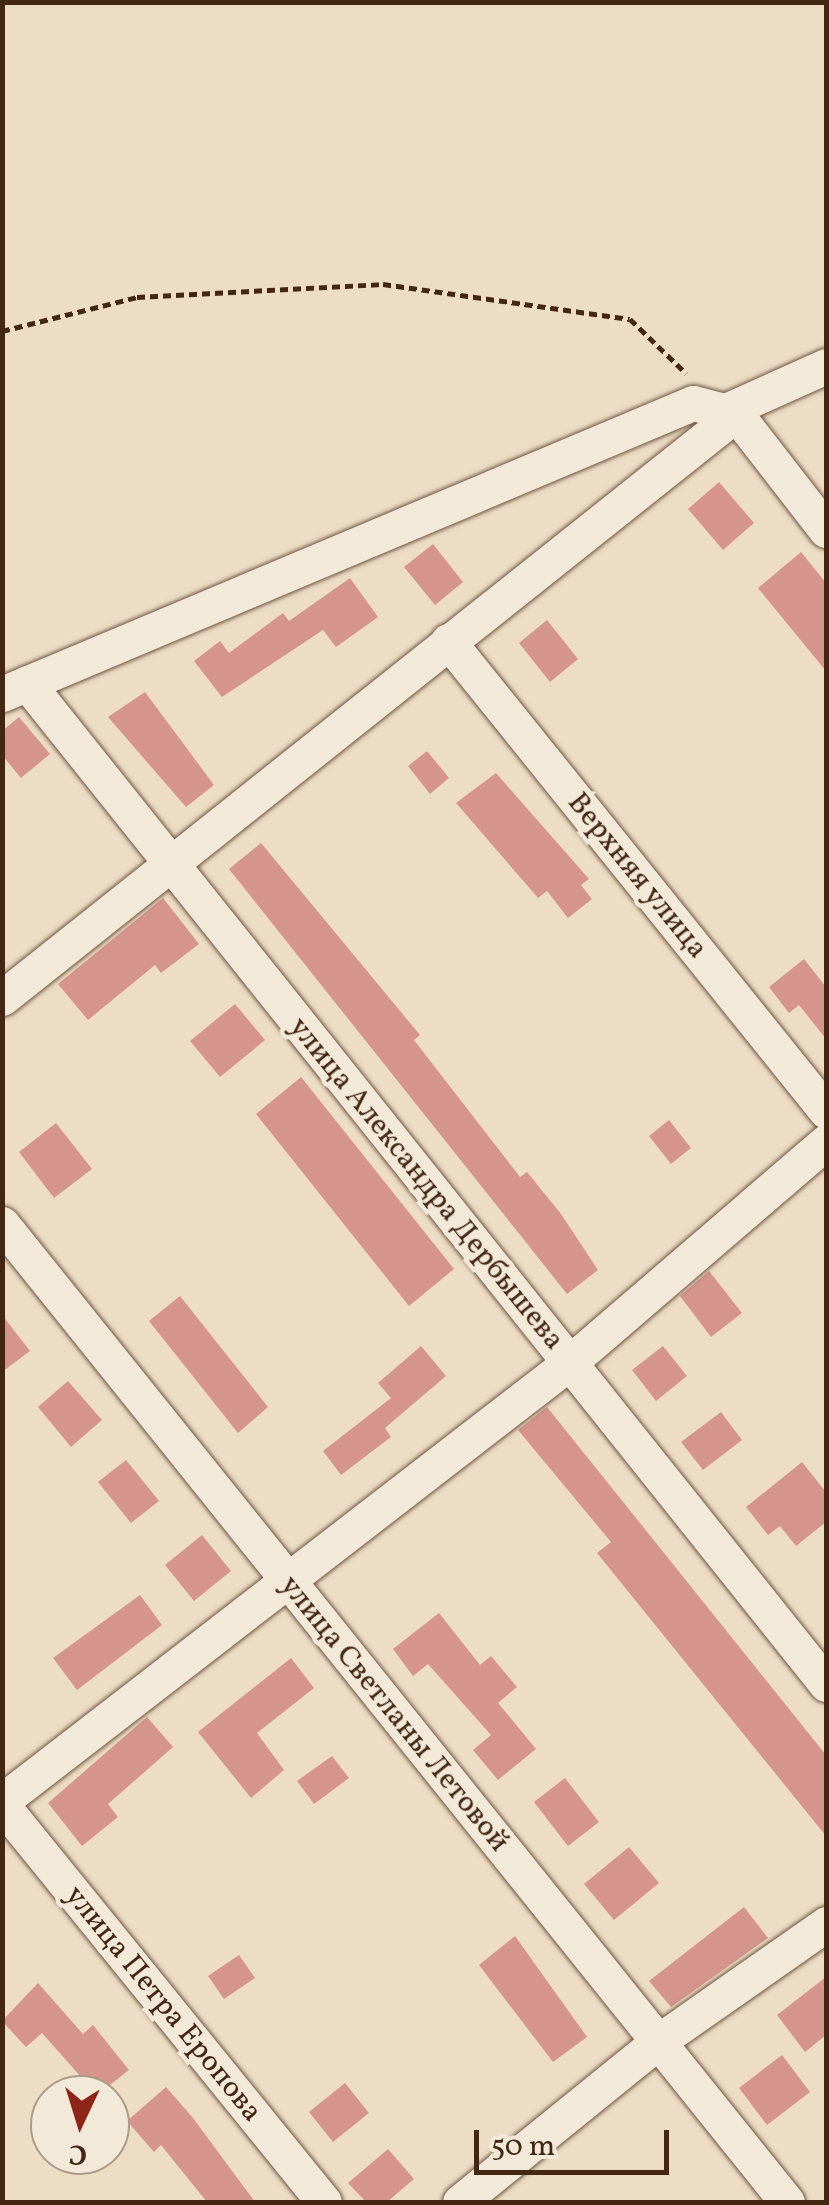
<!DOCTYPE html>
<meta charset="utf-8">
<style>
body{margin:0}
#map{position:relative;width:829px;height:2205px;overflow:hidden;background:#edddc5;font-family:Vollkorn,serif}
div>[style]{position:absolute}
.building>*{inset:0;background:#d6958c}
.path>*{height:5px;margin-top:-2.5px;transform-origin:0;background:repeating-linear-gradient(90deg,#442713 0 8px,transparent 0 13px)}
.roads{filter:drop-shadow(0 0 2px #6e5440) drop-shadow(0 0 2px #6e5440)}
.minor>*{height:35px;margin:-17.5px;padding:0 17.5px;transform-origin:17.5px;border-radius:17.5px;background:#f3e9d9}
span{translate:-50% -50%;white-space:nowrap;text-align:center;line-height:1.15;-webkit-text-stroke:9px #f3e9d9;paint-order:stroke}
.street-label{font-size:30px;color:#442713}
.frame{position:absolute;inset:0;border:5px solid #442713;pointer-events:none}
.north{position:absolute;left:30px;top:2075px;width:100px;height:100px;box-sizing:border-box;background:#f3e9d9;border:2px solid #ad9b8a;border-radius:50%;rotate:184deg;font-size:28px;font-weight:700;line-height:40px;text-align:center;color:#442713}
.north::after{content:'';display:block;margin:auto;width:35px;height:45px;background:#8f2418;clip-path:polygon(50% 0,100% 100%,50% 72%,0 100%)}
.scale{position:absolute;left:474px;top:2130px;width:195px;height:45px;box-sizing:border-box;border:5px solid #442713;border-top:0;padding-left:12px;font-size:30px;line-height:35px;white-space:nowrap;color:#442713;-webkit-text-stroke:8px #f3e9d9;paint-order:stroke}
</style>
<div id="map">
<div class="building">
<i style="clip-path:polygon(719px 482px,754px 523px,723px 550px,688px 509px)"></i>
<i style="clip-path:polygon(433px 544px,463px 582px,435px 605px,404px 567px)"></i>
<i style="clip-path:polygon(801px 552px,826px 583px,826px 671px,758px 588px)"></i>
<i style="clip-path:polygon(350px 578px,378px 617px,336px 647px,323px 630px,222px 697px,194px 661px,220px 641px,229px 653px,283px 613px,289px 621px)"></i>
<i style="clip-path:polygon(547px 620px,578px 659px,550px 682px,519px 643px)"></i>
<i style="clip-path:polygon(145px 692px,214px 785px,186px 807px,108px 717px)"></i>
<i style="clip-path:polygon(19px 717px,50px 754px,21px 778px,2px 755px,2px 731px)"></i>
<i style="clip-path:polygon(427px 751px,449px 778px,430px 794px,408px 766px)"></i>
<i style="clip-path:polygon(496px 773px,589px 879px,581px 885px,592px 899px,568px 918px,547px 891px,538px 898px,456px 803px)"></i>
<i style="clip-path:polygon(261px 843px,420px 1035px,414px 1040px,520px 1177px,527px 1172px,561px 1214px,598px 1270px,567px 1294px,229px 869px)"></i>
<i style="clip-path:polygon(163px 898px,199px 944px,161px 973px,155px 965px,88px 1020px,58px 984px)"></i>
<i style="clip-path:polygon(804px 959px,826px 987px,826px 1039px,799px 1005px,789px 1013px,769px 987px)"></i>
<i style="clip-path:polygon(235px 1004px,265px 1040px,220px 1077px,190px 1041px)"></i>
<i style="clip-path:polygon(301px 1077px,454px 1269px,409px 1306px,256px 1114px)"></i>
<i style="clip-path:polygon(669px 1120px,691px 1148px,671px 1164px,649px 1136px)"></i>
<i style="clip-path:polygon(56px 1123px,92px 1169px,54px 1198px,19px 1152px)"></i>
<i style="clip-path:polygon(709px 1271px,742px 1313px,711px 1337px,680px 1296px)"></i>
<i style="clip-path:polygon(180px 1296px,268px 1407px,238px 1433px,149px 1321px)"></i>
<i style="clip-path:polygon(2px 1315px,30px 1351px,2px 1372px)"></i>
<i style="clip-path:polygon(421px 1346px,446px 1376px,385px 1428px,391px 1437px,341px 1475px,323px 1451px,391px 1398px,378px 1383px)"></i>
<i style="clip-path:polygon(663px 1346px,687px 1376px,656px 1401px,632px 1370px)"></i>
<i style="clip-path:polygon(68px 1381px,102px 1420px,71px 1447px,38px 1407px)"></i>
<i style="clip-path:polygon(547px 1407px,826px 1755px,826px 1836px,597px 1553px,611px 1542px,518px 1430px)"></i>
<i style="clip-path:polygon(721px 1412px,742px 1440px,703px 1470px,681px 1442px)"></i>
<i style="clip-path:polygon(126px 1460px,159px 1501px,131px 1523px,98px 1482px)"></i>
<i style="clip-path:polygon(802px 1462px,826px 1492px,826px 1522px,796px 1546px,780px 1526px,768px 1535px,746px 1507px)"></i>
<i style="clip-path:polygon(202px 1535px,231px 1571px,194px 1601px,165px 1565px)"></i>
<i style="clip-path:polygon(140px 1595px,162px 1625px,77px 1690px,53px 1658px)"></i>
<i style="clip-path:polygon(439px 1613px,480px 1665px,491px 1656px,517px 1687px,498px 1703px,536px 1749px,498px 1780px,473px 1750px,491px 1735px,428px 1664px,413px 1676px,393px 1649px)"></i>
<i style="clip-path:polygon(291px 1658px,314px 1688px,257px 1733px,284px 1770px,251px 1798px,198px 1732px)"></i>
<i style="clip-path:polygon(147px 1717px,173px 1747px,108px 1804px,118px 1817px,82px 1846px,48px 1803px)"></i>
<i style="clip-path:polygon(332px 1756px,349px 1778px,314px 1804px,297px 1781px)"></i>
<i style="clip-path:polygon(565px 1778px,599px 1822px,568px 1846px,534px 1802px)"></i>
<i style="clip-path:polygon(629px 1847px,659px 1883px,614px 1920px,584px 1884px)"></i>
<i style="clip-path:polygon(744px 1907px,768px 1938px,671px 2007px,649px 1981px)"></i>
<i style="clip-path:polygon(515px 1936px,587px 2037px,553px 2062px,479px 1965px)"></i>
<i style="clip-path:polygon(239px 1955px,255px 1978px,224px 1999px,208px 1976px)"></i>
<i style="clip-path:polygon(826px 1977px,826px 2035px,805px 2052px,777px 2015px)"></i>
<i style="clip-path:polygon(38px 1983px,83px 2034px,93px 2025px,129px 2070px,97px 2095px,42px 2033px,26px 2047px,2px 2021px)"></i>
<i style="clip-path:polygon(782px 2055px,810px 2092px,767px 2125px,739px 2088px)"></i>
<i style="clip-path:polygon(345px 2083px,369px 2113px,333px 2142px,309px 2112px)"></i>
<i style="clip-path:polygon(166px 2087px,193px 2118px,255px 2202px,207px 2202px,161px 2145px,154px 2152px,127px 2121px)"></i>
<i style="clip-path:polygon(388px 2149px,414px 2179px,387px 2202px,366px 2202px,348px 2183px)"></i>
</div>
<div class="path">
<i style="left:2px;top:331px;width:139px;rotate:-14.1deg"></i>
<i style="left:137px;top:297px;width:246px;rotate:-3deg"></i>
<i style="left:383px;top:284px;width:249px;rotate:8.1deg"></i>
<i style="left:630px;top:319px;width:78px;rotate:44deg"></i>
</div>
<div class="roads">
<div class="minor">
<i style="left:728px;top:410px;width:107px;rotate:-24.2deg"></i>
<i style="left:448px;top:641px;width:603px;rotate:51.19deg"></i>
<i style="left:27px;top:683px;width:1281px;rotate:51.4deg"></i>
<i style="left:2px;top:694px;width:750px;rotate:-22.84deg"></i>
<i style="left:693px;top:403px;width:44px;rotate:14.3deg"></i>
<i style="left:736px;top:414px;width:147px;rotate:52.2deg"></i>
<i style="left:2px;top:998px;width:938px;rotate:-38.51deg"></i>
<i style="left:2px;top:1224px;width:1254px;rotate:51.25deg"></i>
<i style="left:2px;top:1801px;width:716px;rotate:-37.69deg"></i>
<i style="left:569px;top:1363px;width:339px;rotate:-40.7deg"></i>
<i style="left:2px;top:1805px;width:511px;rotate:50.96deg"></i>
<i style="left:460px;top:2202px;width:256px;rotate:-39deg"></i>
<i style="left:659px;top:2041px;width:204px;rotate:-35deg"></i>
</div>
</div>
<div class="street-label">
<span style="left:637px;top:876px;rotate:51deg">Верхняя улица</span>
<span style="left:426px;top:1184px;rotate:51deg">улица Александра Дербышева</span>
<span style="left:394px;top:1714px;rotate:51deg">улица Светланы Летовой</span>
<span style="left:163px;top:2004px;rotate:51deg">улица Петра Еропова</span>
</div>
<div class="frame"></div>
<div class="north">С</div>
<div class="scale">50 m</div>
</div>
